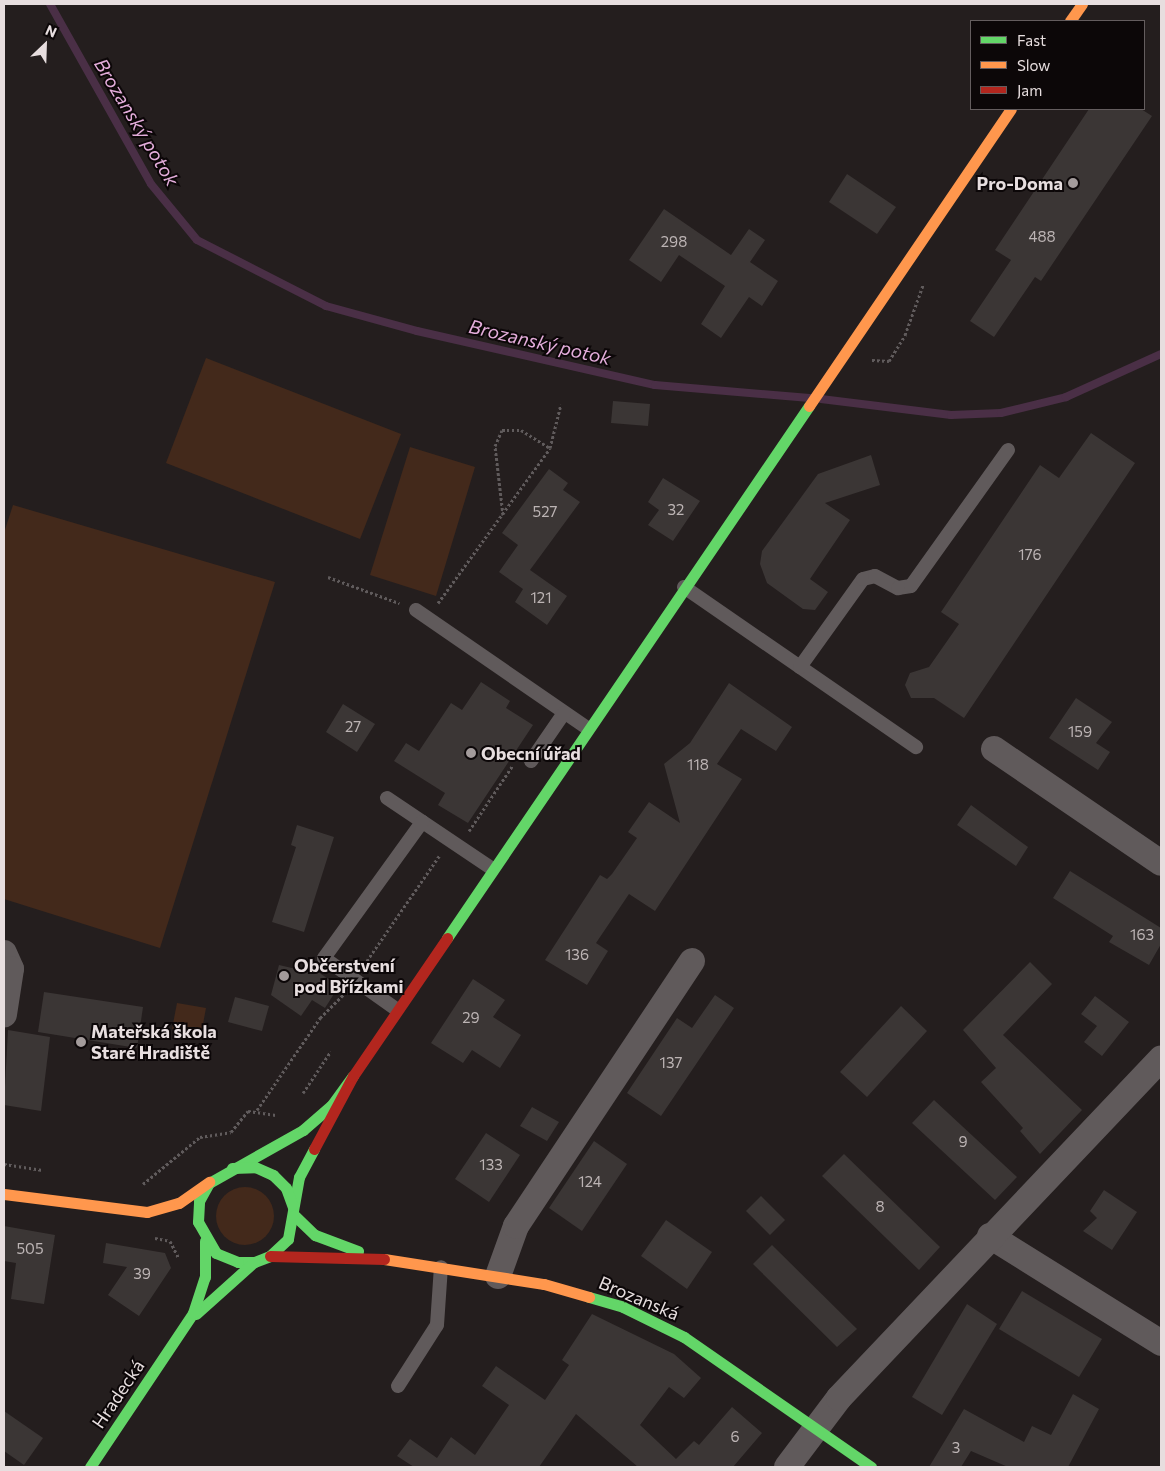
<!DOCTYPE html>
<meta charset="utf-8">
<style>
body{margin:0}
#map{position:relative;width:1165px;height:1471px;overflow:hidden;background:#241e1e;font-family:Commissioner,sans-serif}
div>[style]{position:absolute}
.green>*{inset:0;background:#43291b}
.round{border-radius:50%}
.stream>*{height:8px;margin:-4px;padding:0 4px;transform-origin:4px;border-radius:4px;background:#4a2f46}
.building>*{inset:0;background:#3b3635}
.path>*{height:3px;margin-top:-1.5px;transform-origin:0;background:repeating-linear-gradient(90deg,#605b5c 0 2.5px,transparent 0 5px)}
.lane>*{height:14px;margin:-7px;padding:0 7px;transform-origin:7px;border-radius:7px;background:#605a5b}
.street>*{height:26px;margin:-13px;padding:0 13px;transform-origin:13px;border-radius:13px;background:#605a5b}
.fast>*{height:11px;margin:-5.5px;padding:0 5.5px;transform-origin:5.5px;border-radius:5.5px;background:#63d668}
.slow>*{height:11px;margin:-5.5px;padding:0 5.5px;transform-origin:5.5px;border-radius:5.5px;background:#ff974d}
.jam>*{height:11px;margin:-5.5px;padding:0 5.5px;transform-origin:5.5px;border-radius:5.5px;background:#b3261e}
.dots>*{width:14px;height:14px;translate:-50% -50%;box-sizing:border-box;border:2px solid #0c0708;border-radius:50%}
span{translate:-50% -50%;white-space:nowrap;text-align:center;line-height:1.15;-webkit-text-stroke:4px #0c0708;paint-order:stroke}
.number-label{font-size:15px;color:#bcb4b4}
.number-label span{-webkit-text-stroke-width:0}
.poi-label{font-size:18px;color:#e7dedf;font-weight:700}
.right{translate:-100% -50%;text-align:right}
.left{translate:0 -50%;text-align:left}
.street-label{font-size:18px;color:#e7dedf}
.water-label{font-size:19px;color:#e4addb;font-style:italic}
.frame{position:absolute;inset:0;border:5px solid #e7dedf;pointer-events:none}
.legend{position:absolute;left:970px;top:20px;width:175px;height:90px;box-sizing:border-box;background:#0c0708;border:1px solid #645d5e;margin:0;padding:6px 9px;list-style:none;font-size:15px;color:#e7dedf}
.legend li{display:flex;align-items:center;gap:10px;height:25px}
.legend b{width:25px;border:1px solid #645d5e}
.north{position:absolute;left:20px;top:20px;width:50px;height:50px;-webkit-text-stroke:4px #0c0708;paint-order:stroke;rotate:24deg;font-size:14px;font-weight:700;line-height:20px;text-align:center;color:#e7dedf}
.north::after{content:'';display:block;margin:auto;width:18px;height:22px;background:#e7dedf;clip-path:polygon(50% 0,100% 100%,50% 72%,0 100%)}
</style>
<div id="map">
<div class="green">
<i style="clip-path:polygon(206px 358px,401px 434px,360px 539px,166px 463px)"></i>
<i style="clip-path:polygon(410px 447px,475px 467px,436px 596px,370px 575px)"></i>
<i style="clip-path:polygon(13px 505px,275px 582px,160px 948px,4px 899px,4px 533px)"></i>
<i style="clip-path:polygon(177px 1003px,206px 1008px,201px 1035px,172px 1029px)"></i>
<i class="round" style="left:216px;top:1187px;width:58px;height:58px"></i>
</div>
<div class="stream">
<i style="left:50px;top:4px;width:206px;rotate:60.7deg"></i>
<i style="left:151px;top:184px;width:72px;rotate:50.6deg"></i>
<i style="left:197px;top:240px;width:145px;rotate:27.1deg"></i>
<i style="left:326px;top:306px;width:94px;rotate:15.4deg"></i>
<i style="left:417px;top:331px;width:244px;rotate:12.8deg"></i>
<i style="left:655px;top:385px;width:155px;rotate:4.8deg"></i>
<i style="left:821px;top:399px;width:131px;rotate:7deg"></i>
<i style="left:951px;top:415px;width:50px;rotate:-2.3deg"></i>
<i style="left:1001px;top:413px;width:67px;rotate:-13.8deg"></i>
<i style="left:1066px;top:397px;width:104px;rotate:-24.4deg"></i>
</div>
<div class="building">
<i style="clip-path:polygon(1089px 109px,1141px 109px,1152px 116px,1041px 281px,1035px 277px,994px 337px,970px 321px,1011px 260px,995px 250px)"></i>
<i style="clip-path:polygon(847px 174px,896px 207px,877px 234px,829px 202px)"></i>
<i style="clip-path:polygon(664px 209px,731px 255px,749px 229px,765px 240px,750px 262px,778px 281px,762px 306px,749px 297px,721px 338px,701px 324px,725px 286px,679px 255px,661px 282px,629px 260px)"></i>
<i style="clip-path:polygon(613px 401px,650px 404px,648px 426px,611px 423px)"></i>
<i style="clip-path:polygon(1091px 433px,1135px 463px,964px 718px,934px 698px,911px 698px,905px 685px,910px 673px,929px 667px,959px 624px,941px 612px,1040px 465px,1059px 478px)"></i>
<i style="clip-path:polygon(871px 455px,880px 485px,825px 503px,850px 520px,810px 579px,828px 592px,815px 610px,803px 609px,767px 583px,760px 564px,762px 551px,818px 474px)"></i>
<i style="clip-path:polygon(549px 469px,568px 483px,563px 490px,580px 502px,530px 570px,567px 596px,547px 625px,515px 602px,523px 589px,499px 572px,518px 545px,502px 533px)"></i>
<i style="clip-path:polygon(663px 478px,700px 501px,673px 541px,648px 525px,659px 510px,648px 502px)"></i>
<i style="clip-path:polygon(481px 682px,510px 701px,506px 708px,533px 725px,468px 823px,438px 805px,445px 793px,394px 761px,406px 743px,419px 751px,451px 703px,462px 710px)"></i>
<i style="clip-path:polygon(729px 683px,792px 727px,776px 751px,741px 729px,717px 764px,742px 779px,655px 911px,629px 894px,596px 943px,608px 951px,587px 985px,545px 960px,600px 875px,607px 879px,612px 874px,637px 838px,628px 832px,649px 802px,680px 823px,664px 764px,690px 743px)"></i>
<i style="clip-path:polygon(1076px 698px,1112px 722px,1096px 743px,1110px 752px,1098px 770px,1049px 738px)"></i>
<i style="clip-path:polygon(343px 704px,375px 724px,357px 752px,326px 732px)"></i>
<i style="clip-path:polygon(971px 805px,1028px 847px,1016px 866px,957px 825px)"></i>
<i style="clip-path:polygon(297px 825px,334px 837px,304px 932px,272px 922px,296px 847px,291px 845px)"></i>
<i style="clip-path:polygon(1070px 871px,1161px 928px,1161px 944px,1149px 965px,1109px 942px,1113px 936px,1053px 898px)"></i>
<i style="clip-path:polygon(1030px 962px,1052px 984px,1003px 1035px,1082px 1110px,1040px 1154px,1020px 1131px,1023px 1128px,981px 1082px,996px 1068px,963px 1030px)"></i>
<i style="clip-path:polygon(279px 965px,309px 972px,312px 968px,339px 986px,325px 1008px,312px 1000px,301px 1016px,271px 995px)"></i>
<i style="clip-path:polygon(473px 979px,505px 1000px,493px 1017px,521px 1035px,500px 1068px,472px 1050px,463px 1063px,431px 1043px)"></i>
<i style="clip-path:polygon(44px 992px,143px 1007px,137px 1048px,38px 1032px)"></i>
<i style="clip-path:polygon(715px 995px,734px 1008px,661px 1116px,627px 1093px,677px 1018px,692px 1028px)"></i>
<i style="clip-path:polygon(1095px 996px,1129px 1022px,1102px 1056px,1084px 1042px,1097px 1026px,1081px 1014px)"></i>
<i style="clip-path:polygon(235px 997px,269px 1006px,262px 1031px,228px 1022px)"></i>
<i style="clip-path:polygon(901px 1006px,927px 1031px,867px 1097px,840px 1072px)"></i>
<i style="clip-path:polygon(8px 1030px,50px 1037px,41px 1111px,4px 1105px)"></i>
<i style="clip-path:polygon(934px 1100px,1017px 1177px,995px 1200px,912px 1123px)"></i>
<i style="clip-path:polygon(532px 1107px,559px 1122px,547px 1141px,520px 1126px)"></i>
<i style="clip-path:polygon(486px 1133px,520px 1155px,489px 1202px,455px 1179px)"></i>
<i style="clip-path:polygon(594px 1141px,627px 1164px,582px 1231px,549px 1208px)"></i>
<i style="clip-path:polygon(844px 1154px,940px 1247px,919px 1270px,822px 1176px)"></i>
<i style="clip-path:polygon(1104px 1190px,1137px 1212px,1112px 1250px,1083px 1231px,1097px 1218px,1090px 1211px)"></i>
<i style="clip-path:polygon(761px 1196px,785px 1220px,770px 1235px,746px 1211px)"></i>
<i style="clip-path:polygon(666px 1220px,712px 1252px,687px 1289px,641px 1256px)"></i>
<i style="clip-path:polygon(4px 1226px,55px 1235px,44px 1304px,11px 1299px,16px 1263px,4px 1261px)"></i>
<i style="clip-path:polygon(106px 1243px,165px 1253px,171px 1268px,139px 1316px,108px 1295px,127px 1267px,103px 1263px)"></i>
<i style="clip-path:polygon(772px 1245px,857px 1329px,837px 1347px,753px 1264px)"></i>
<i style="clip-path:polygon(1022px 1291px,1102px 1339px,1079px 1377px,999px 1329px)"></i>
<i style="clip-path:polygon(967px 1304px,997px 1324px,942px 1415px,912px 1397px)"></i>
<i style="clip-path:polygon(592px 1314px,674px 1354px,701px 1378px,684px 1398px,669px 1387px,640px 1425px,676px 1459px,694px 1441px,699px 1445px,732px 1407px,762px 1433px,733px 1467px,638px 1467px,576px 1414px,539px 1467px,414px 1467px,397px 1456px,410px 1439px,437px 1458px,451px 1437px,475px 1455px,509px 1405px,482px 1386px,496px 1366px,545px 1400px,569px 1365px,562px 1360px)"></i>
<i style="clip-path:polygon(1073px 1394px,1099px 1409px,1068px 1467px,1008px 1467px,971px 1451px,961px 1467px,929px 1467px,964px 1409px,1024px 1442px,1032px 1426px,1051px 1435px)"></i>
<i style="clip-path:polygon(4px 1411px,43px 1438px,24px 1465px,4px 1451px)"></i>
</div>
<div class="path">
<i style="left:872px;top:360px;width:17px;rotate:3deg"></i>
<i style="left:889px;top:361px;width:31px;rotate:-58deg"></i>
<i style="left:905px;top:335px;width:53px;rotate:-70.2deg"></i>
<i style="left:503px;top:515px;width:69px;rotate:-96.6deg"></i>
<i style="left:495px;top:446px;width:17px;rotate:-66deg"></i>
<i style="left:502px;top:430px;width:19px"></i>
<i style="left:521px;top:430px;width:34px;rotate:32deg"></i>
<i style="left:328px;top:577px;width:76px;rotate:20.1deg"></i>
<i style="left:438px;top:603px;width:191px;rotate:-54.1deg"></i>
<i style="left:550px;top:448px;width:45px;rotate:-76deg"></i>
<i style="left:469px;top:831px;width:79px;rotate:-56.3deg"></i>
<i style="left:364px;top:965px;width:134px;rotate:-55.4deg"></i>
<i style="left:303px;top:1093px;width:50px;rotate:-56.3deg"></i>
<i style="left:257px;top:1110px;width:112px;rotate:-55.6deg"></i>
<i style="left:320px;top:1018px;width:33px;rotate:-45deg"></i>
<i style="left:4px;top:1164px;width:39px;rotate:9deg"></i>
<i style="left:143px;top:1184px;width:74px;rotate:-39.5deg"></i>
<i style="left:200px;top:1137px;width:31px;rotate:-9deg"></i>
<i style="left:231px;top:1132px;width:27px;rotate:-51deg"></i>
<i style="left:248px;top:1111px;width:28px;rotate:8deg"></i>
<i style="left:155px;top:1238px;width:15px;rotate:11deg"></i>
<i style="left:170px;top:1241px;width:18px;rotate:63deg"></i>
</div>
<div class="lane">
<i style="left:684px;top:587px;width:282px;rotate:34.6deg"></i>
<i style="left:416px;top:610px;width:208px;rotate:34.6deg"></i>
<i style="left:800px;top:667px;width:108px;rotate:-54.4deg"></i>
<i style="left:863px;top:579px;width:12px;rotate:-14deg"></i>
<i style="left:875px;top:576px;width:26px;rotate:28deg"></i>
<i style="left:898px;top:588px;width:13px;rotate:-9deg"></i>
<i style="left:911px;top:586px;width:167px;rotate:-54.5deg"></i>
<i style="left:531px;top:761px;width:58px;rotate:-55.5deg"></i>
<i style="left:387px;top:798px;width:125px;rotate:33.9deg"></i>
<i style="left:396px;top:1009px;width:88px;rotate:-144.7deg"></i>
<i style="left:324px;top:958px;width:168px;rotate:-54.2deg"></i>
<i style="left:398px;top:1386px;width:72px;rotate:-57.4deg"></i>
<i style="left:437px;top:1325px;width:58px;rotate:-86.1deg"></i>
</div>
<div class="street">
<i style="left:994px;top:749px;width:202px;rotate:34.3deg"></i>
<i style="left:4px;top:953px;width:17px;rotate:66deg"></i>
<i style="left:11px;top:969px;width:46px;rotate:98.8deg"></i>
<i style="left:990px;top:1236px;width:202px;rotate:32deg"></i>
<i style="left:498px;top:1276px;width:53px;rotate:-70.2deg"></i>
<i style="left:516px;top:1226px;width:318px;rotate:-56.4deg"></i>
<i style="left:787px;top:1467px;width:86px;rotate:-53deg"></i>
<i style="left:839px;top:1398px;width:468px;rotate:-46.5deg"></i>
</div>
<div class="fast">
<i style="left:447px;top:938px;width:643px;rotate:-55.77deg"></i>
<i style="left:314px;top:1149px;width:32px;rotate:118deg"></i>
<i style="left:299px;top:1177px;width:63px;rotate:100.1deg"></i>
<i style="left:288px;top:1239px;width:25px;rotate:137deg"></i>
<i style="left:270px;top:1256px;width:17px;rotate:159deg"></i>
<i style="left:254px;top:1262px;width:16px;rotate:180deg"></i>
<i style="left:238px;top:1262px;width:24px;rotate:-158deg"></i>
<i style="left:216px;top:1253px;width:36px;rotate:-120deg"></i>
<i style="left:198px;top:1222px;width:21px;rotate:-87deg"></i>
<i style="left:199px;top:1201px;width:21px;rotate:-61deg"></i>
<i style="left:209px;top:1183px;width:108px;rotate:-29.4deg"></i>
<i style="left:303px;top:1130px;width:37px;rotate:-41deg"></i>
<i style="left:331px;top:1106px;width:37px;rotate:-54deg"></i>
<i style="left:232px;top:1168px;width:23px;rotate:-2deg"></i>
<i style="left:255px;top:1167px;width:20px;rotate:24deg"></i>
<i style="left:273px;top:1175px;width:18px;rotate:45deg"></i>
<i style="left:286px;top:1188px;width:20px;rotate:70deg"></i>
<i style="left:294px;top:1215px;width:29px;rotate:44deg"></i>
<i style="left:315px;top:1235px;width:46px;rotate:20.4deg"></i>
<i style="left:589px;top:1297px;width:35px;rotate:16deg"></i>
<i style="left:623px;top:1307px;width:68px;rotate:26.2deg"></i>
<i style="left:684px;top:1337px;width:228px;rotate:34.8deg"></i>
<i style="left:196px;top:1314px;width:78px;rotate:-41.9deg"></i>
<i style="left:90px;top:1467px;width:185px;rotate:-56.2deg"></i>
<i style="left:193px;top:1313px;width:38px;rotate:-72deg"></i>
<i style="left:205px;top:1277px;width:36px;rotate:-90deg"></i>
</div>
<div class="slow">
<i style="left:1070px;top:21px;width:21px;rotate:-55deg"></i>
<i style="left:809px;top:406px;width:359px;rotate:-55.8deg"></i>
<i style="left:4px;top:1194px;width:144px;rotate:7.2deg"></i>
<i style="left:147px;top:1212px;width:33px;rotate:-16deg"></i>
<i style="left:179px;top:1203px;width:37px;rotate:-35deg"></i>
<i style="left:384px;top:1259px;width:162px;rotate:8.9deg"></i>
<i style="left:544px;top:1284px;width:47px;rotate:16.1deg"></i>
</div>
<div class="jam">
<i style="left:314px;top:1149px;width:83px;rotate:-61.9deg"></i>
<i style="left:353px;top:1076px;width:167px;rotate:-55.7deg"></i>
<i style="left:270px;top:1256px;width:114px;rotate:1.5deg"></i>
</div>
<div class="dots">
<i style="left:1073px;top:183px;background:#a39b9b"></i>
<i style="left:471px;top:753px;background:#a39b9b"></i>
<i style="left:284px;top:976px;background:#a39b9b"></i>
<i style="left:81px;top:1042px;background:#a39b9b"></i>
</div>
<div class="number-label">
<span style="left:1042px;top:237px">488</span>
<span style="left:674px;top:242px">298</span>
<span style="left:676px;top:510px">32</span>
<span style="left:545px;top:512px">527</span>
<span style="left:1030px;top:555px">176</span>
<span style="left:541px;top:598px">121</span>
<span style="left:353px;top:727px">27</span>
<span style="left:1080px;top:732px">159</span>
<span style="left:698px;top:765px">118</span>
<span style="left:1142px;top:935px">163</span>
<span style="left:577px;top:955px">136</span>
<span style="left:471px;top:1018px">29</span>
<span style="left:671px;top:1063px">137</span>
<span style="left:963px;top:1142px">9</span>
<span style="left:491px;top:1165px">133</span>
<span style="left:590px;top:1182px">124</span>
<span style="left:880px;top:1207px">8</span>
<span style="left:30px;top:1249px">505</span>
<span style="left:142px;top:1274px">39</span>
<span style="left:735px;top:1437px">6</span>
<span style="left:956px;top:1448px">3</span>
</div>
<div class="poi-label">
<span class="right" style="left:1063px;top:183px">Pro-Doma</span>
<span class="left" style="left:481px;top:753px">Obecní úřad</span>
<span class="left" style="left:294px;top:976px">Občerstvení<br>pod Břízkami</span>
<span class="left" style="left:91px;top:1042px">Mateřská škola<br>Staré Hradiště</span>
</div>
<div class="street-label">
<span style="left:639px;top:1298px;rotate:23deg">Brozanská</span>
<span style="left:118px;top:1394px;rotate:-56deg">Hradecká</span>
</div>
<div class="water-label">
<span style="left:137px;top:122px;rotate:59deg">Brozanský potok</span>
<span style="left:540px;top:342px;rotate:13deg">Brozanský potok</span>
</div>
<div class="frame"></div>
<ul class="legend">
<li><b style="height:6px;background:#63d668"></b>Fast</li>
<li><b style="height:6px;background:#ff974d"></b>Slow</li>
<li><b style="height:6px;background:#b3261e"></b>Jam</li>
</ul>
<div class="north">N</div>
</div>
